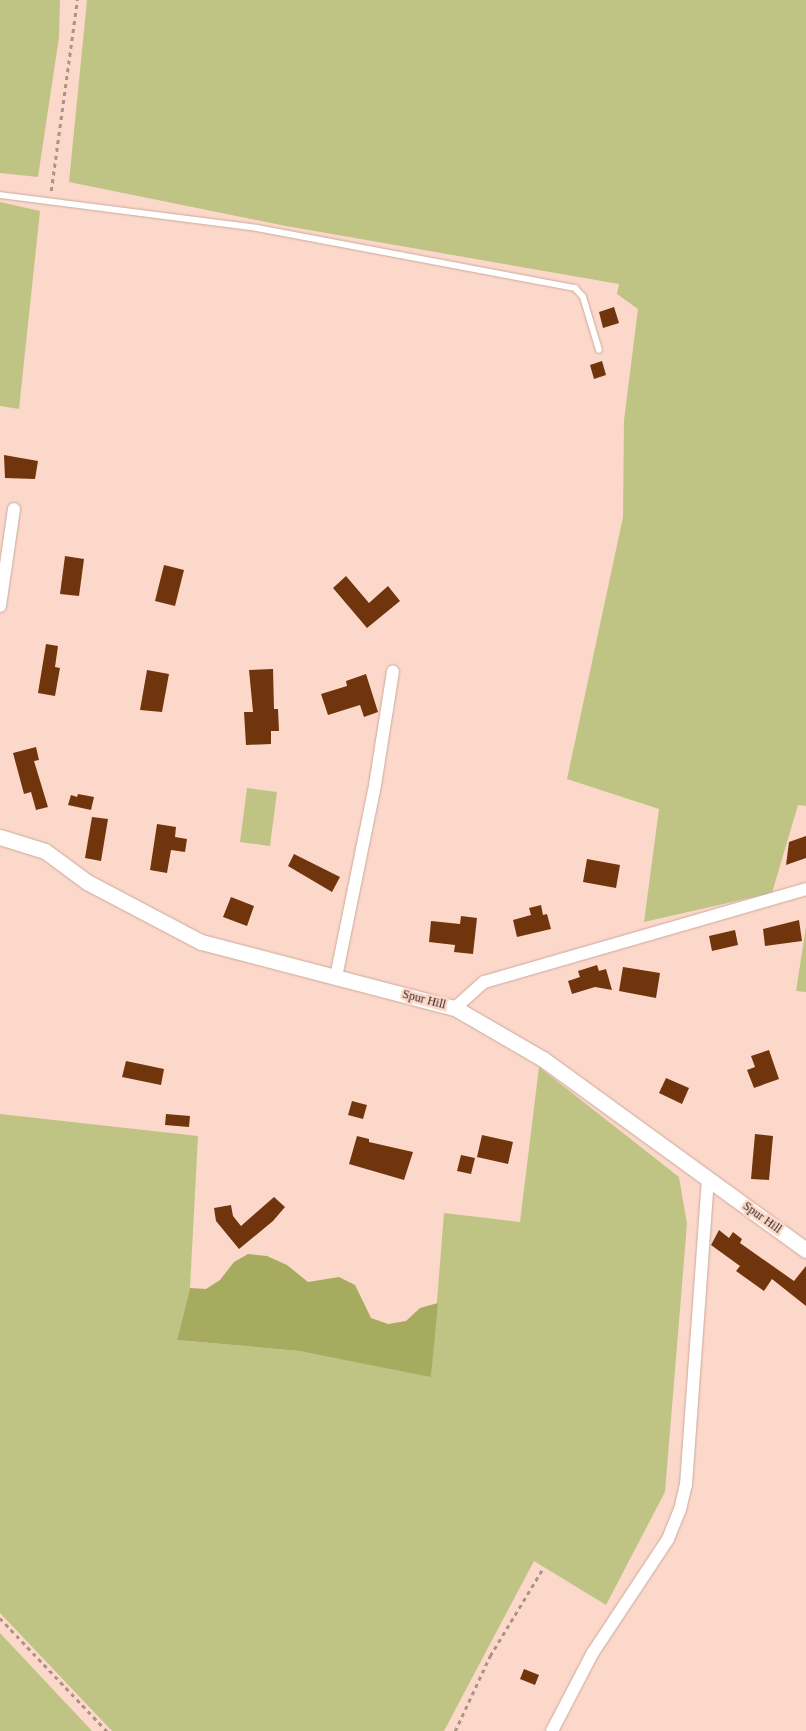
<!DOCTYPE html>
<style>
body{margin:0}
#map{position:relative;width:806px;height:1731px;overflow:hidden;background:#fcd8ca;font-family:Georgia,serif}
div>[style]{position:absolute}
.green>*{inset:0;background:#bfc485}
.forest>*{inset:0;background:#a6ab60}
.building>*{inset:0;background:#70350d}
.path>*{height:2.5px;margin-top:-1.25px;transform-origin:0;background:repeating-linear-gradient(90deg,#ad9287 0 4px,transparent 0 8px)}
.roads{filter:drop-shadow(0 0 1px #cba99c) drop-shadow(0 0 1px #cba99c)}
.service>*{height:6px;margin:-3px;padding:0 3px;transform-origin:3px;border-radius:3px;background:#fff}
.minor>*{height:12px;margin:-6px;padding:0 6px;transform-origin:6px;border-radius:6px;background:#fff}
.tertiary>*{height:15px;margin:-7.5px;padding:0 7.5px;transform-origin:7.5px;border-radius:7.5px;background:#fff}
span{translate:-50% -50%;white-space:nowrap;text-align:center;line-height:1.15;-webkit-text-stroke:5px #fcd8ca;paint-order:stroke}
.street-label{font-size:12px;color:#2a1e18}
</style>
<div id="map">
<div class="green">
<i style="clip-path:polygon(0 0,60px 0,59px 37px,38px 177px,0 173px)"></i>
<i style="clip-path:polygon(87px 0,806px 0,806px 806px,798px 805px,772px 893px,644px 922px,659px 809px,567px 779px,623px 517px,624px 420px,638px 309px,617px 294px,619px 284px,286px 226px,69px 182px)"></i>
<i style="clip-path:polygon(0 202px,40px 211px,19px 409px,0 406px)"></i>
<i style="clip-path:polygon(247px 788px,277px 792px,270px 846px,240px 842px)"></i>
<i style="clip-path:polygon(806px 927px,806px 992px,796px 991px)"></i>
<i style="clip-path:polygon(539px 1067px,679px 1177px,687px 1224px,665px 1492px,606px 1605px,534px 1561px,444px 1731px,112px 1731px,0 1613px,0 1114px,198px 1136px,190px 1288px,177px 1340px,299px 1351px,431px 1376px,444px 1213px,520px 1222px)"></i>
<i style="clip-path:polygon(0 1633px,92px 1731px,0 1731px)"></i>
</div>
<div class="forest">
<i style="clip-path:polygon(248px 1254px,267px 1256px,287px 1265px,308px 1282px,339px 1277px,355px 1285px,371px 1318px,388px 1324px,406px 1321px,420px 1308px,438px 1303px,431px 1377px,299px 1351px,177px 1340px,190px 1288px,206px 1289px,220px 1280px,234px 1262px)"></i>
</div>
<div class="building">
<i style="clip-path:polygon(614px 307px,619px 323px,603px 328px,599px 312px)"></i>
<i style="clip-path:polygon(602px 361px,606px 375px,594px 379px,590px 365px)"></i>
<i style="clip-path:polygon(4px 455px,38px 461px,35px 479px,5px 478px)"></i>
<i style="clip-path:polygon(65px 556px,84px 559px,79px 596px,60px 594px)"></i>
<i style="clip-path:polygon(164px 565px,184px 570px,175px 606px,155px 601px)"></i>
<i style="clip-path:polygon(346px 576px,369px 603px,388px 586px,400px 601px,367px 628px,333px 588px)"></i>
<i style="clip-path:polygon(46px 644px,58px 646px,55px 667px,60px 668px,55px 696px,38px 693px)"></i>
<i style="clip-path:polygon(273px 669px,274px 709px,278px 709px,279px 731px,271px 731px,271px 744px,246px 745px,244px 712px,253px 712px,249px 670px)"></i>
<i style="clip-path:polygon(147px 670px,169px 674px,162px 712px,140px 710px)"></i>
<i style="clip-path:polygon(366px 674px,378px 712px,364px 717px,360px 705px,328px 715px,321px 694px,347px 686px,346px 681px)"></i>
<i style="clip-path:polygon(36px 747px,39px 760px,34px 761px,48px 807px,36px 810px,31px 792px,24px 794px,13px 753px)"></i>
<i style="clip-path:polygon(78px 794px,94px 797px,91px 810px,68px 805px,71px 795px,77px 797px)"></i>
<i style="clip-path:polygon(92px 817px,108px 819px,101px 861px,85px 858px)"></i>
<i style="clip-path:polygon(157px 824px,176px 827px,175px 837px,187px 839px,185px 852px,171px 850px,167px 873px,150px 870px)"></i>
<i style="clip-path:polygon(806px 836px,806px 858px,786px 865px,789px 842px)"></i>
<i style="clip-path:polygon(294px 854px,340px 877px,332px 892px,288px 866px)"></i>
<i style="clip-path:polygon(587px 859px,620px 865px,616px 888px,583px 882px)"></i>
<i style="clip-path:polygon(231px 897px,254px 906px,247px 926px,223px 917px)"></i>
<i style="clip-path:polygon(541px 905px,543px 915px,547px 914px,551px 929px,517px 937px,513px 920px,531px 915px,529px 908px)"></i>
<i style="clip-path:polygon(461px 916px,477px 918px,473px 954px,454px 952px,455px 945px,429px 942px,431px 921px,460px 924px)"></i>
<i style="clip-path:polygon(799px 920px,802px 941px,765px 946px,763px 929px)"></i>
<i style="clip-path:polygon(735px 930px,738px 945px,712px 951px,709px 936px)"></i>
<i style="clip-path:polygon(597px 965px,599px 971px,606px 969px,612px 990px,595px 987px,572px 994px,568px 981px,580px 977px,578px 971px)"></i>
<i style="clip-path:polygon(623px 967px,660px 973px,656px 998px,619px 991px)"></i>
<i style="clip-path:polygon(769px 1050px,779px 1079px,754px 1088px,747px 1070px,755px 1067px,751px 1056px)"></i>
<i style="clip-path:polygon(126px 1061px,164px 1069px,161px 1085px,122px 1077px)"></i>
<i style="clip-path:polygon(666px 1078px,689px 1088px,682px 1104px,659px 1093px)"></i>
<i style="clip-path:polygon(352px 1101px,367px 1105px,363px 1119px,348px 1115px)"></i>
<i style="clip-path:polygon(166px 1114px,190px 1116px,189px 1127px,165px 1125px)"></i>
<i style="clip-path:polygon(755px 1134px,773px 1136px,769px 1180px,751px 1179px)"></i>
<i style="clip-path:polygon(482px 1135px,513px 1142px,508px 1164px,477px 1157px)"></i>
<i style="clip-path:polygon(357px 1136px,369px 1139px,369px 1142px,413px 1152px,404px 1180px,349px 1164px)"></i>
<i style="clip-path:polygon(461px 1155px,475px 1158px,471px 1174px,457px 1171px)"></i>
<i style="clip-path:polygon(274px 1197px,285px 1207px,273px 1221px,239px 1249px,216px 1221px,214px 1208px,231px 1205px,233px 1216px,241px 1226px)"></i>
<i style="clip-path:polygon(719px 1230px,729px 1238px,733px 1232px,742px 1239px,740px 1243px,794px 1281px,806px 1266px,806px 1306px,772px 1279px,764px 1291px,736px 1271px,740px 1266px,711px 1245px)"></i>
<i style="clip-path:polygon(524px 1669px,539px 1675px,535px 1685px,520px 1679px)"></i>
</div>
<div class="path">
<i style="left:51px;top:191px;width:193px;rotate:-82.2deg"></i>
<i style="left:0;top:1618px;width:156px;rotate:46.6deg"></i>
<i style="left:455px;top:1731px;width:83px;rotate:-65deg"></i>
<i style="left:490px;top:1656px;width:103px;rotate:-58.9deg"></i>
</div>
<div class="roads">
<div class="service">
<i style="left:0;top:195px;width:259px;rotate:7.3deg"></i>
<i style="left:257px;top:228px;width:324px;rotate:10.7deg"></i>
<i style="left:575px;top:288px;width:12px;rotate:48deg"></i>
<i style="left:583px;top:297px;width:55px;rotate:73.2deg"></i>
</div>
<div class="minor">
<i style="left:0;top:606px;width:98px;rotate:-81.8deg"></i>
<i style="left:336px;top:977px;width:196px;rotate:-78.5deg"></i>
<i style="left:375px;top:785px;width:115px;rotate:-81deg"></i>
<i style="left:455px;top:1008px;width:39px;rotate:-42deg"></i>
<i style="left:484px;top:982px;width:335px;rotate:-16.1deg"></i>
<i style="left:552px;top:1731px;width:87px;rotate:-62.5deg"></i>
<i style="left:592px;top:1654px;width:138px;rotate:-56.5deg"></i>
<i style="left:668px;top:1539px;width:31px;rotate:-68deg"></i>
<i style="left:680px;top:1510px;width:26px;rotate:-77deg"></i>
<i style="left:686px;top:1485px;width:305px;rotate:-85.9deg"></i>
</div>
<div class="tertiary">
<i style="left:0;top:837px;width:47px;rotate:17.3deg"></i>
<i style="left:45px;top:851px;width:52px;rotate:36.4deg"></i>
<i style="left:87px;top:882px;width:129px;rotate:27.8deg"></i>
<i style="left:201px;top:942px;width:262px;rotate:14.6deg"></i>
<i style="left:455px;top:1008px;width:102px;rotate:30.1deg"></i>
<i style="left:543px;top:1059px;width:325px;rotate:36deg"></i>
</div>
</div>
<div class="street-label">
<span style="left:424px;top:1000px;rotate:15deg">Spur Hill</span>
<span style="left:762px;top:1218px;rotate:36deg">Spur Hill</span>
</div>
</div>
